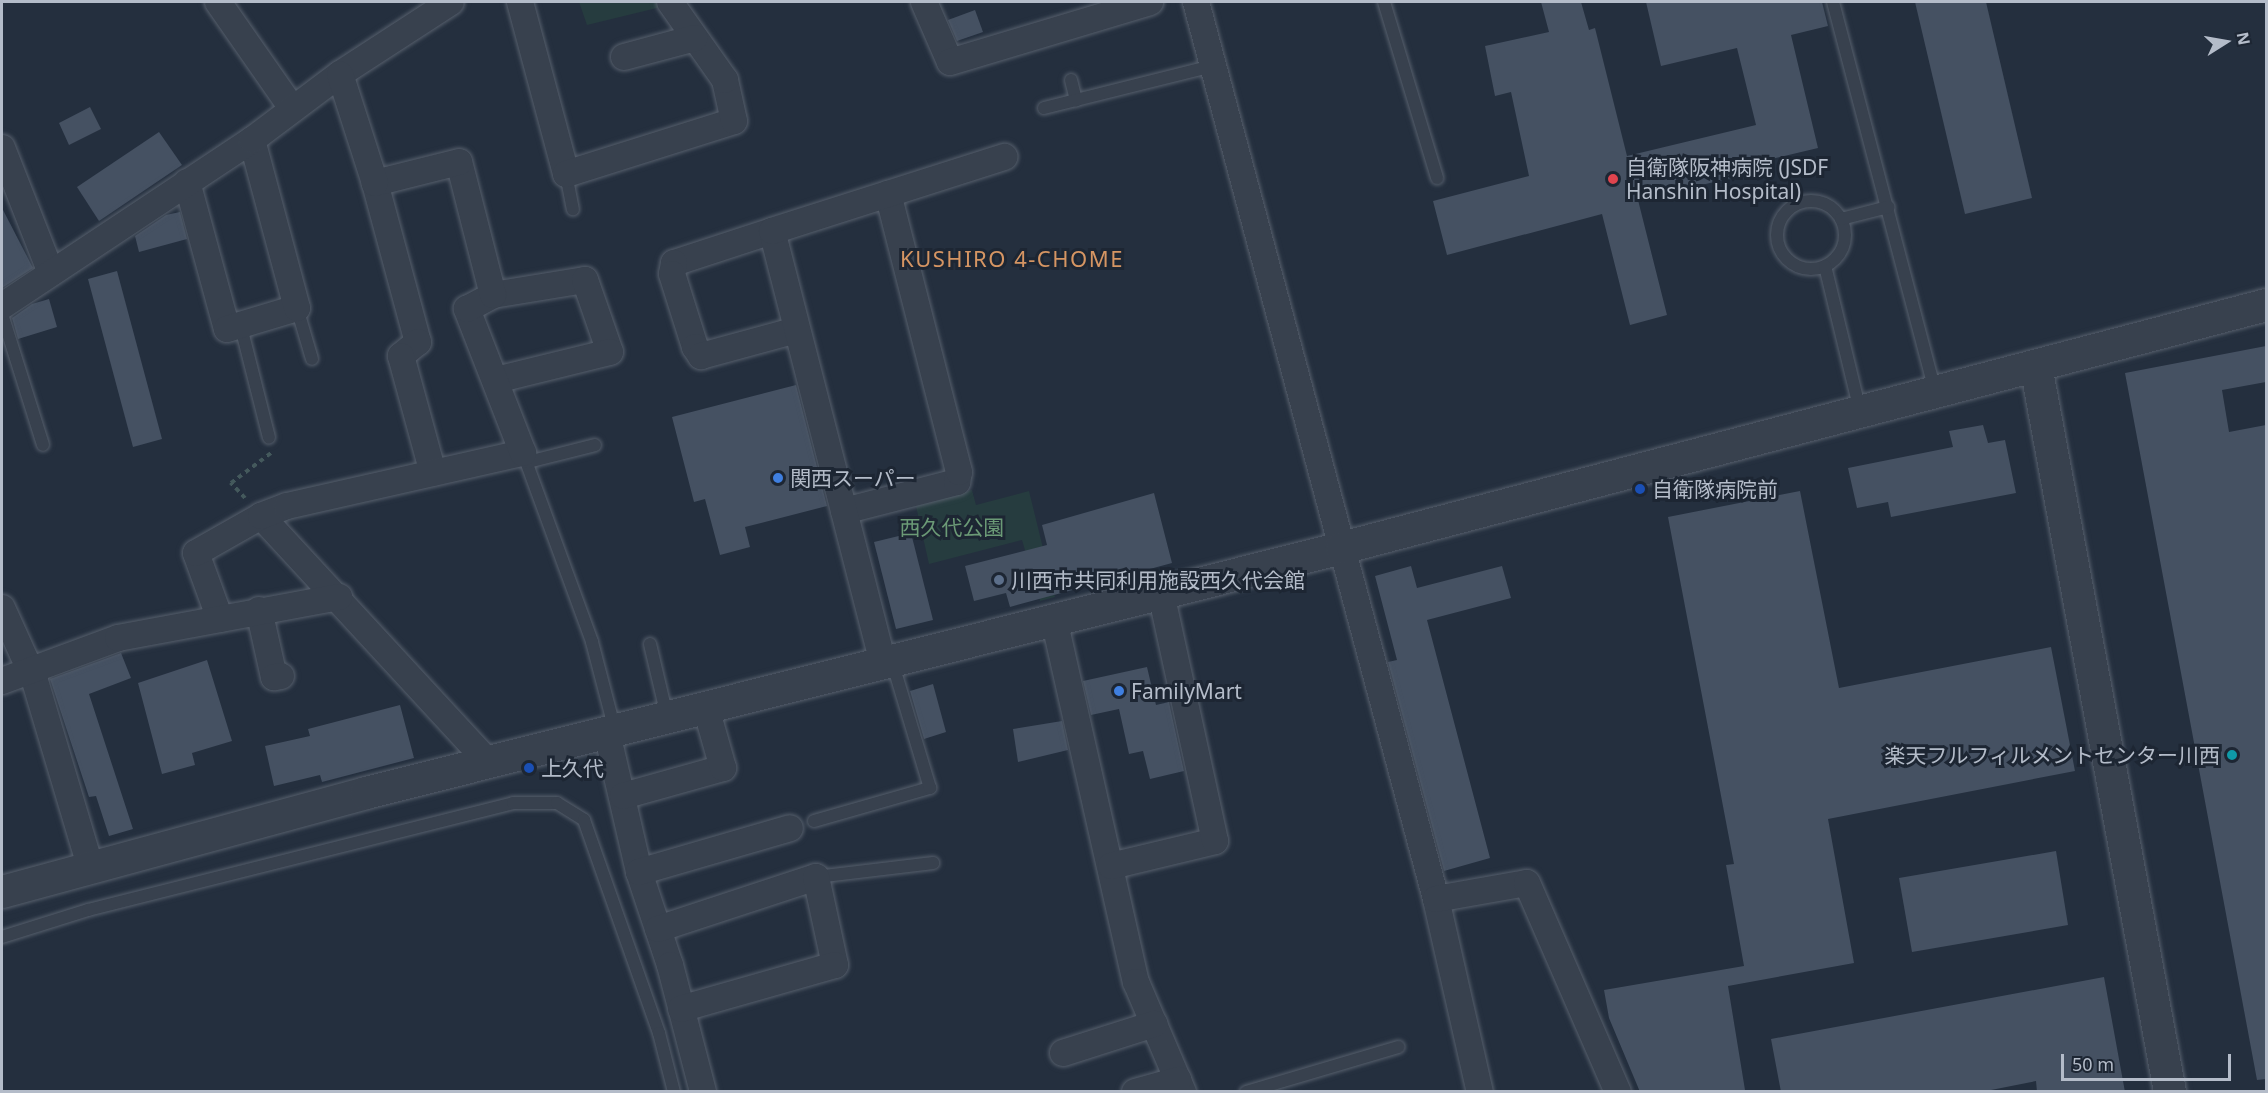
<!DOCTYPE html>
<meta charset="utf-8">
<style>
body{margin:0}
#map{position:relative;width:2268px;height:1093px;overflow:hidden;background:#242f3e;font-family:"Noto Sans","Noto Sans JP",sans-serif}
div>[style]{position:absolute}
.green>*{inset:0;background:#263c3f}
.building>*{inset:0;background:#455162}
.path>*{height:4px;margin-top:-2px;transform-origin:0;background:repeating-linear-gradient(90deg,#44595c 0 4.5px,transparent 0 9px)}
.roads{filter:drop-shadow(0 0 2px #565f6c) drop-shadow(0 0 2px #565f6c)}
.service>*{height:12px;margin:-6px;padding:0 6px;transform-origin:6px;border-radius:6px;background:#38414e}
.service>.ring{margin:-6px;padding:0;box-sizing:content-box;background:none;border:12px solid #38414e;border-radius:50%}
.minor>*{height:26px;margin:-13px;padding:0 13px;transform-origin:13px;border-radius:13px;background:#38414e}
.tertiary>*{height:32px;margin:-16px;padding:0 16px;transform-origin:16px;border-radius:16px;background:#38414e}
.dots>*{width:16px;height:16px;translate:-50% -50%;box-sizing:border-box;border:3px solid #1d2633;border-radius:50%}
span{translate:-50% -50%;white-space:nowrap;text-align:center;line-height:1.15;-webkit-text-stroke:6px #1d2633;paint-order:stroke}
.poi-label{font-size:21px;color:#b4bcc9}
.left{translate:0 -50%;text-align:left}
.right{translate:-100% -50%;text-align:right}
.park-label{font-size:21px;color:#6b9a76}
.neighbourhood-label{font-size:22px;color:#d59563;letter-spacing:1.5px}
.frame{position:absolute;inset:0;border:3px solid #b4bcc9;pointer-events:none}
.north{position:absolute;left:2196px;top:12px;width:60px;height:60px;-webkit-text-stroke:4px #1d2633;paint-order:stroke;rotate:79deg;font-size:16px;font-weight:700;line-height:24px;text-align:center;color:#b4bcc9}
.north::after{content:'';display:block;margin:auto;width:21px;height:27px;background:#b4bcc9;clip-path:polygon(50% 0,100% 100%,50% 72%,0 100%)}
.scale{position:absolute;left:2061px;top:1054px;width:170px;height:27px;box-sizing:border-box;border:3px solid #b4bcc9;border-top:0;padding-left:8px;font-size:18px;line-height:21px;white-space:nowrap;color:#b4bcc9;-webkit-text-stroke:4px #1d2633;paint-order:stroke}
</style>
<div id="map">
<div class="green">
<i style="clip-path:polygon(579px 2px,657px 2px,661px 7px,587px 25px)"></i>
<i style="clip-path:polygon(972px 490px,976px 505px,1029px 491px,1055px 597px,1040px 601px,1022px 540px,929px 564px,916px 506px)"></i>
</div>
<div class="building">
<i style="clip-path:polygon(1541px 2px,1581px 2px,1589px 30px,1595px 28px,1627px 156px,1756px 125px,1737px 48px,1661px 66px,1646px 2px,1822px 2px,1828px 26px,1791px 35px,1818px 148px,1763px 161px,1765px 170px,1638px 200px,1667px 315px,1630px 325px,1602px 214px,1447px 255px,1433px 201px,1529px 176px,1511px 92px,1495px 96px,1485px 46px,1549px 32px)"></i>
<i style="clip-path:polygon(1915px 2px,1986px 2px,2032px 198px,1965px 214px)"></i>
<i style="clip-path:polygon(975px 10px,983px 32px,957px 41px,948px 20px)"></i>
<i style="clip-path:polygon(90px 107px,101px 129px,69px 145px,59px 123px)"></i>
<i style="clip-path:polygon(159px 132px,182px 165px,99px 221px,77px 187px)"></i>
<i style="clip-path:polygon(2px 208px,33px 268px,2px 288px)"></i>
<i style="clip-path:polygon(180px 212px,187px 239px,139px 252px,135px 236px,166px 215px)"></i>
<i style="clip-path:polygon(117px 271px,162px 439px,133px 447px,88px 279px)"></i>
<i style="clip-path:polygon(49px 299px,57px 327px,18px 339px,12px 318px,32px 304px)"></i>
<i style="clip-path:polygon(2266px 346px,2266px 382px,2222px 390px,2229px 432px,2266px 425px,2266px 1079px,2257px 1080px,2125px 373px)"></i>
<i style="clip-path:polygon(796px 385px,827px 506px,745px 527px,750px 547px,720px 555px,705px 499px,694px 502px,672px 417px)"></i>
<i style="clip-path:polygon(1983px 425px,1988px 443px,2005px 440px,2016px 493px,1891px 517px,1888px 502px,1857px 508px,1848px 468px,1953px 447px,1949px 431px)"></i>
<i style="clip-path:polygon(1800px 491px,1839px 688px,2051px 647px,2075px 771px,1828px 819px,1854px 963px,1728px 986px,1745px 1090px,1640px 1092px,1609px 1018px,1604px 990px,1744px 966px,1726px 865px,1734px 864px,1668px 517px)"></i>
<i style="clip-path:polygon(1154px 493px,1172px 563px,1010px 607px,1006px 593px,974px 601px,965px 566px,1047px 545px,1042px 525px)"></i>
<i style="clip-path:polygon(911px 533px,933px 620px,896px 629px,874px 542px)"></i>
<i style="clip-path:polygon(1411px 566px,1417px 588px,1502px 566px,1511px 598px,1427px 620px,1490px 858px,1444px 871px,1388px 662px,1397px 660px,1375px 576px)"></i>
<i style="clip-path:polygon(121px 653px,131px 678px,89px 694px,133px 829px,109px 836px,96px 796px,89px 797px,50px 679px)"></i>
<i style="clip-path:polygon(207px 660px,232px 741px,192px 753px,195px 765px,162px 774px,138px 683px)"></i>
<i style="clip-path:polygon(1147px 667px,1156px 705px,1169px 702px,1184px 771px,1150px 779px,1143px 751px,1129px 754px,1119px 709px,1091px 715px,1083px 681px)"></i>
<i style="clip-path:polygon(933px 684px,946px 732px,924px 739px,910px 691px)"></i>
<i style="clip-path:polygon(400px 705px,414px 758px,322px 782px,320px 775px,274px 786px,265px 746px,310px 736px,308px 729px)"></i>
<i style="clip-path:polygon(1062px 721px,1068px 750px,1018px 762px,1013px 729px)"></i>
<i style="clip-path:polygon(2056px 851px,2068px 925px,1912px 952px,1899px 878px)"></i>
<i style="clip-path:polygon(2104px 977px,2125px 1092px,2037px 1092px,2036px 1081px,1981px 1092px,1781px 1092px,1771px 1039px)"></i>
</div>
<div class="path">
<i style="left:245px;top:498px;width:21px;rotate:-133deg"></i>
<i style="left:231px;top:483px;width:50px;rotate:-36.9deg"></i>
</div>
<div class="roads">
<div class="service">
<i style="left:1384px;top:2px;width:184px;rotate:73.2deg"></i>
<i style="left:1833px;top:2px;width:402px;rotate:75.3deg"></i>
<i style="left:1071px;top:80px;width:21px;rotate:76deg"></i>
<i style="left:1044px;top:108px;width:174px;rotate:-14deg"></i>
<i style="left:566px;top:174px;width:36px;rotate:79deg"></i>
<i class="ring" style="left:1777px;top:201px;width:56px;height:56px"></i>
<i style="left:1841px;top:219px;width:49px;rotate:-14.3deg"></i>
<i style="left:1825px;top:266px;width:149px;rotate:76.4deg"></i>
<i style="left:297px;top:308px;width:53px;rotate:73.6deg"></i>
<i style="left:2px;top:314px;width:137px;rotate:72.6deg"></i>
<i style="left:241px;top:327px;width:114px;rotate:75.8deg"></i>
<i style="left:523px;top:453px;width:201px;rotate:69.9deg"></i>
<i style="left:592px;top:642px;width:91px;rotate:75.4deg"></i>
<i style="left:528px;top:462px;width:69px;rotate:-14.2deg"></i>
<i style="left:650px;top:644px;width:74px;rotate:76.7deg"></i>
<i style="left:814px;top:821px;width:121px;rotate:-15.9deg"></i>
<i style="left:930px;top:788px;width:133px;rotate:-106.7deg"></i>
<i style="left:816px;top:877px;width:118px;rotate:-6.8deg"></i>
<i style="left:2px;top:937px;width:90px;rotate:-17.4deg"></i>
<i style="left:88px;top:910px;width:438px;rotate:-14.1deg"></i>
<i style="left:513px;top:803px;width:44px"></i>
<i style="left:557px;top:803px;width:32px;rotate:32deg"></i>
<i style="left:584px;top:820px;width:226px;rotate:70.6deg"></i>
<i style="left:659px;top:1033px;width:61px;rotate:75.7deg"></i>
<i style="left:1246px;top:1092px;width:159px;rotate:-16.5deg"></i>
</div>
<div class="minor">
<i style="left:218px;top:2px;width:129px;rotate:55.1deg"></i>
<i style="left:520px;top:2px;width:178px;rotate:75deg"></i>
<i style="left:566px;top:174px;width:176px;rotate:-17.5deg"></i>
<i style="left:734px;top:121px;width:42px;rotate:-102.4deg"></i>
<i style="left:725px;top:80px;width:95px;rotate:-125.2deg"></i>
<i style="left:924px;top:2px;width:65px;rotate:66.6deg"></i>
<i style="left:950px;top:62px;width:209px;rotate:-16.7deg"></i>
<i style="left:1196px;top:2px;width:929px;rotate:75.02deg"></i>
<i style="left:1436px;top:899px;width:198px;rotate:77.2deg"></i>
<i style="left:624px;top:57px;width:73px;rotate:-15deg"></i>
<i style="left:2px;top:148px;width:134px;rotate:68.6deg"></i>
<i style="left:187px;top:182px;width:152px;rotate:74.8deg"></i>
<i style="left:227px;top:329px;width:73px;rotate:-16.7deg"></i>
<i style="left:297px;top:308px;width:174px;rotate:-105deg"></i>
<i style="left:375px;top:183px;width:165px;rotate:74.9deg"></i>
<i style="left:418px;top:342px;width:22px;rotate:141deg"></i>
<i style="left:401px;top:356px;width:121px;rotate:74.7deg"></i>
<i style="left:772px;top:231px;width:103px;rotate:161.9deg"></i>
<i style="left:674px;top:263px;width:11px;rotate:100deg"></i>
<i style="left:672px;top:274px;width:77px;rotate:72.5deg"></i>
<i style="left:695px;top:347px;width:11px;rotate:56deg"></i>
<i style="left:701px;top:356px;width:99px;rotate:-15.2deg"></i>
<i style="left:493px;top:295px;width:93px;rotate:-9.3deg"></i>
<i style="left:585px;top:280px;width:76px;rotate:70.9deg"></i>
<i style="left:610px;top:352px;width:117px;rotate:166.2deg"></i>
<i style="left:2px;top:306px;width:300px;rotate:-33.6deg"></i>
<i style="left:252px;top:140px;width:110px;rotate:-36.9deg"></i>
<i style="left:340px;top:74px;width:132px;rotate:-33deg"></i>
<i style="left:844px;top:511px;width:117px;rotate:-14.4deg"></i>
<i style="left:957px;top:482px;width:10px;rotate:-79deg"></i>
<i style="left:959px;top:472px;width:287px;rotate:-104.3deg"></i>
<i style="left:261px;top:516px;width:338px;rotate:47.3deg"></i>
<i style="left:2px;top:608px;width:80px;rotate:65.7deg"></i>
<i style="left:35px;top:681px;width:193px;rotate:73.4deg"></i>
<i style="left:259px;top:610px;width:69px;rotate:77.4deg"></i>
<i style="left:274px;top:677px;width:7px;rotate:-8deg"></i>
<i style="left:220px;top:619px;width:70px;rotate:-110deg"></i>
<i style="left:196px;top:553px;width:75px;rotate:-29.6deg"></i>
<i style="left:261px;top:516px;width:28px;rotate:-21deg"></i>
<i style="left:287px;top:506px;width:242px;rotate:-12.7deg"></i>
<i style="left:523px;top:453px;width:155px;rotate:-111.3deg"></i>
<i style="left:467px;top:309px;width:30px;rotate:-28deg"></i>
<i style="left:493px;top:295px;width:137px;rotate:-104.3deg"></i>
<i style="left:459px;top:162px;width:87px;rotate:166deg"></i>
<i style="left:375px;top:183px;width:114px;rotate:-107.8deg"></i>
<i style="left:1054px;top:619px;width:372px;rotate:77.3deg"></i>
<i style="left:1136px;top:982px;width:120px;rotate:66.9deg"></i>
<i style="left:883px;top:663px;width:446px;rotate:-104.4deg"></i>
<i style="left:772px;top:231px;width:244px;rotate:-17.7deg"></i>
<i style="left:2px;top:681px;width:124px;rotate:-20.3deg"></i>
<i style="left:118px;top:638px;width:225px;rotate:-10.5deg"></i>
<i style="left:607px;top:733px;width:143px;rotate:77deg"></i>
<i style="left:639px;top:872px;width:98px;rotate:71.6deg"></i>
<i style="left:670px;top:965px;width:131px;rotate:75.4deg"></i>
<i style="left:623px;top:796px;width:104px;rotate:-15.6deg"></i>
<i style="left:723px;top:768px;width:62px;rotate:-105.8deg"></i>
<i style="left:1111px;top:866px;width:107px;rotate:-13.5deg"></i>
<i style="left:1215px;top:841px;width:254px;rotate:-102.3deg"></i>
<i style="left:639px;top:872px;width:157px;rotate:-16.2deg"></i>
<i style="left:1436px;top:899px;width:92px;rotate:-10deg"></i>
<i style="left:1527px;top:883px;width:228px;rotate:66.5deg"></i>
<i style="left:658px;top:929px;width:166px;rotate:-18.2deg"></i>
<i style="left:816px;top:877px;width:90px;rotate:77.8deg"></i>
<i style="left:835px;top:965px;width:160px;rotate:164.1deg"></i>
<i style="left:1063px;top:1053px;width:96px;rotate:-17.7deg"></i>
<i style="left:1135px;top:1092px;width:45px;rotate:-15.6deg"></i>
</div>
<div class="tertiary">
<i style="left:2036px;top:366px;width:738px;rotate:79.54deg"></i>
<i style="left:2px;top:892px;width:377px;rotate:-15.2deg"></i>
<i style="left:366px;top:793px;width:1006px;rotate:-14.09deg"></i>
<i style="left:1342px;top:548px;width:955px;rotate:-14.73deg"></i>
</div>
</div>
<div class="dots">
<i style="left:1613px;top:179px;background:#e0444e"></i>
<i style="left:778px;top:478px;background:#3f7fe0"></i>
<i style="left:1640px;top:489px;background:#1a4fb4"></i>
<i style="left:999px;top:580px;background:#5c6f8a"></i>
<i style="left:1119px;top:691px;background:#3f7fe0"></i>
<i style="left:2232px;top:755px;background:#0f9aa8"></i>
<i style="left:529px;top:768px;background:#1a4fb4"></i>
</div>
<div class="poi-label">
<span class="left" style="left:1626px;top:179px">自衛隊阪神病院 (JSDF<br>Hanshin Hospital)</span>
<span class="left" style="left:790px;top:478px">関西スーパー</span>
<span class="left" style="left:1652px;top:489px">自衛隊病院前</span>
<span class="left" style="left:1011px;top:580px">川西市共同利用施設西久代会館</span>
<span class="left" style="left:1131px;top:691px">FamilyMart</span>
<span class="right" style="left:2220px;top:755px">楽天フルフィルメントセンター川西</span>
<span class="left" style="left:541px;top:768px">上久代</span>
</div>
<div class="park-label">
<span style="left:952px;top:527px">西久代公園</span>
</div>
<div class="neighbourhood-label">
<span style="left:1012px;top:259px">KUSHIRO 4-CHOME</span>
</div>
<div class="frame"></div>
<div class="north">N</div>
<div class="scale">50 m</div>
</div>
